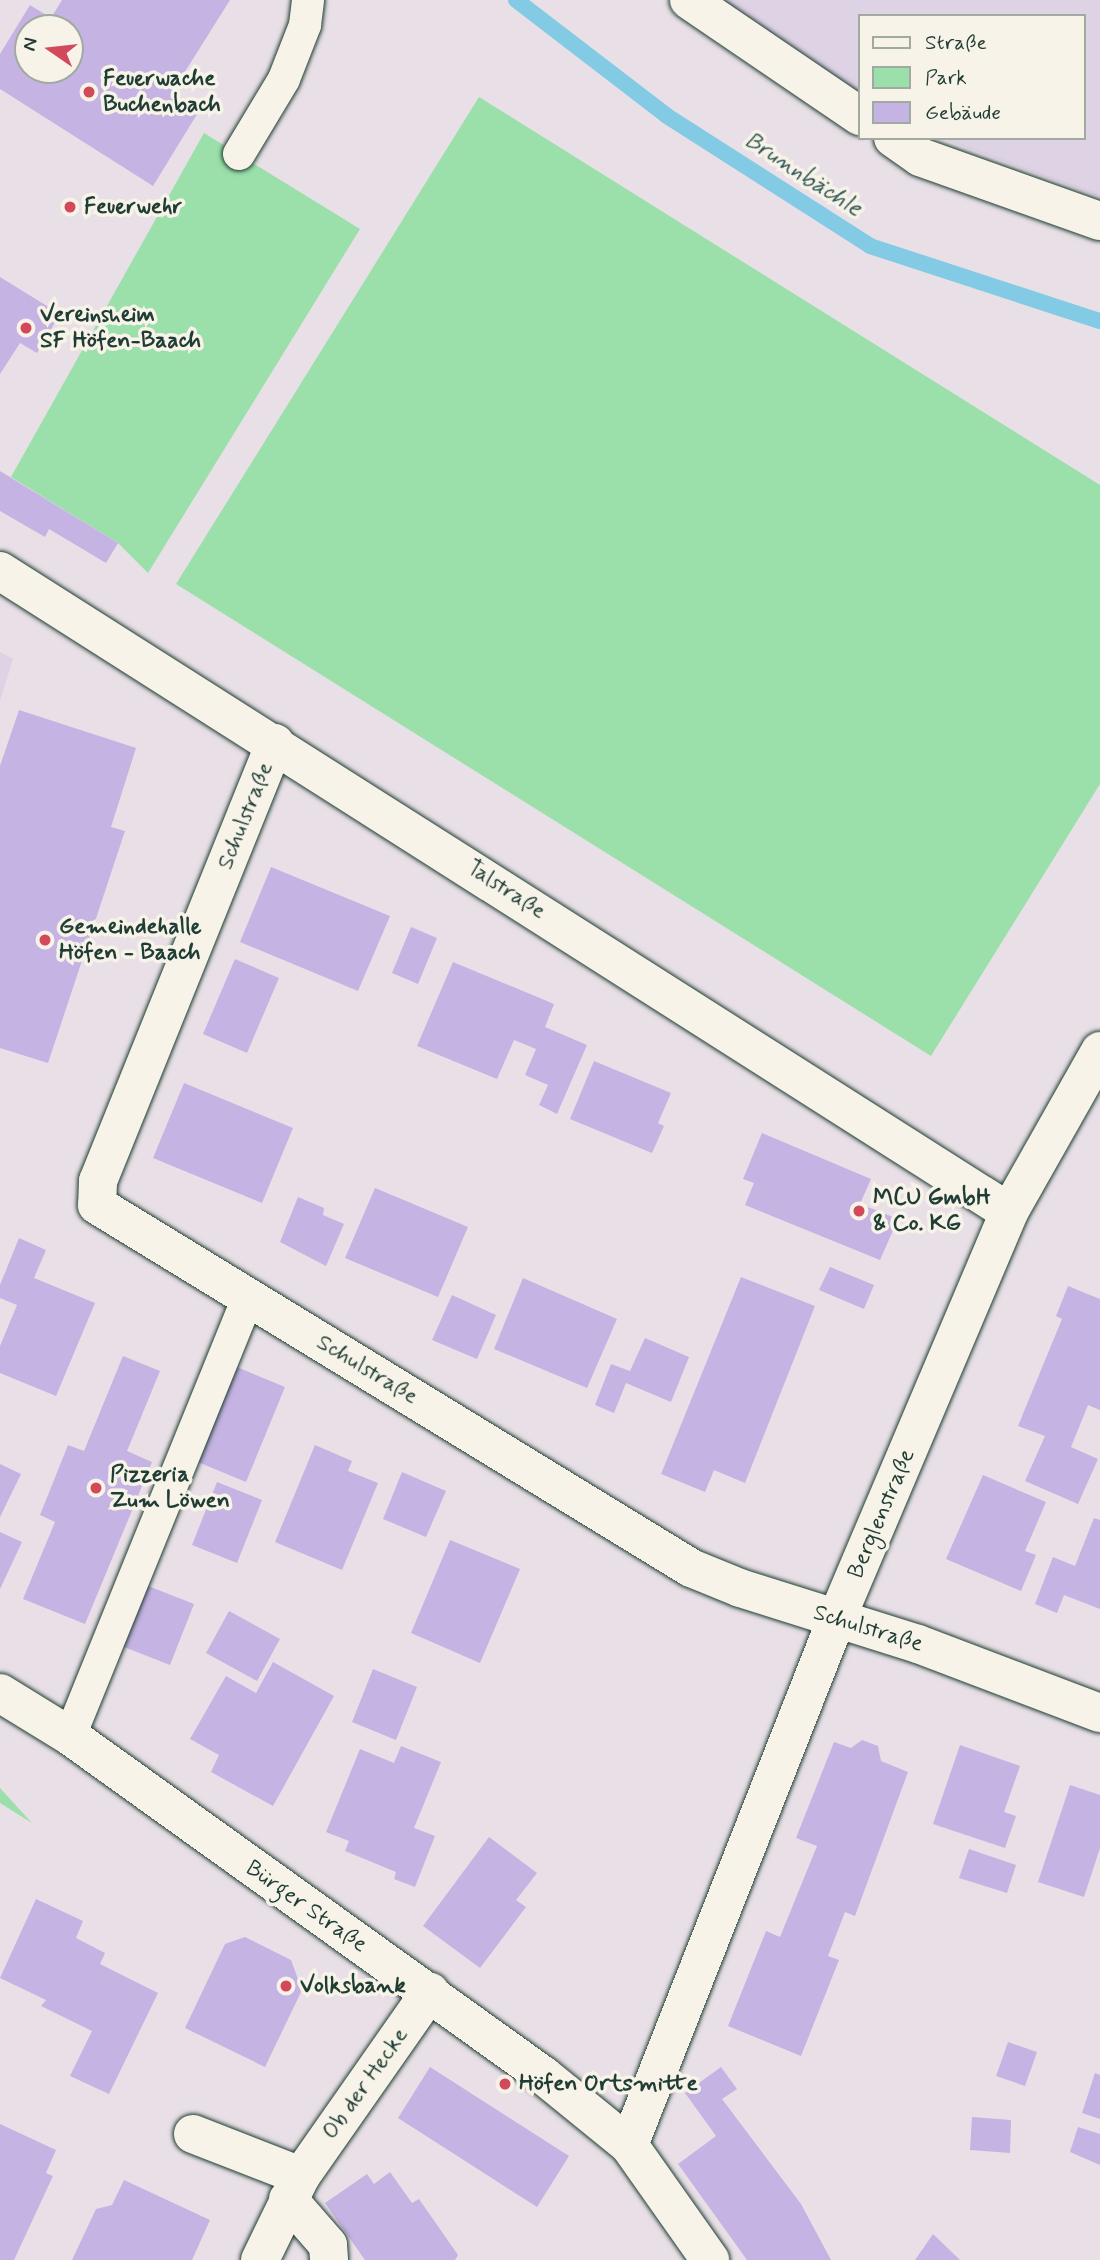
<!DOCTYPE html>
<meta charset="utf-8">
<style>
body{margin:0}
#map{position:relative;width:1100px;height:2260px;overflow:hidden;background:#e8e0e6;font-family:Mynerve,sans-serif}
div>[style]{position:absolute}
.built>*{inset:0;background:#ded2e5}
.green>*{inset:0;background:#9bdfab}
.stream>*{height:16px;margin:-8px;padding:0 8px;transform-origin:8px;border-radius:8px;background:#83cae4}
.building>*{inset:0;background:#c5b3e3}
.roads{filter:drop-shadow(0 0 2px #1f3d34) drop-shadow(0 0 2px #1f3d34)}
.lane>*{height:32px;margin:-16px;padding:0 16px;transform-origin:16px;border-radius:16px;background:#f7f3e8}
.street>*{height:38px;margin:-19px;padding:0 19px;transform-origin:19px;border-radius:19px;background:#f7f3e8}
.secondary>*{height:38px;margin:-19px;padding:0 19px;transform-origin:19px;border-radius:19px;background:#f7f3e8}
.dots>*{width:19px;height:19px;translate:-50% -50%;box-sizing:border-box;border:4px solid #f7f3e8;border-radius:50%}
span{translate:-50% -50%;white-space:nowrap;text-align:center;line-height:1.15;-webkit-text-stroke:7px #f7f3e8;paint-order:stroke}
.poi-label{font-size:23px;color:#1f3d34;font-weight:700}
.left{translate:0 -50%;text-align:left}
.street-label{font-size:23px;color:#1f3d34}
.water-label{font-size:24px;color:#335957;font-style:italic}
.legend{position:absolute;left:858px;top:14px;width:228px;height:126px;box-sizing:border-box;background:#f7f3e8;border:2px solid #a1aaa0;margin:0;padding:9px 12px;list-style:none;font-size:21px;color:#1f3d34}
.legend li{display:flex;align-items:center;gap:14px;height:35px}
.legend b{width:35px;border:2px solid #a1aaa0}
.north{position:absolute;left:14px;top:14px;width:70px;height:70px;box-sizing:border-box;background:#f7f3e8;border:2px solid #a1aaa0;border-radius:50%;rotate:284deg;font-size:19px;font-weight:700;line-height:28px;text-align:center;color:#1f3d34}
.north::after{content:'';display:block;margin:auto;width:24px;height:32px;background:#d1495b;clip-path:polygon(50% 0,100% 100%,50% 72%,0 100%)}
</style>
<div id="map">
<div class="built">
<i style="clip-path:polygon(692px 0,1100px 0,1100px 197px,940px 138px,1084px 138px,1084px 16px,860px 16px,860px 95px)"></i>
<i style="clip-path:polygon(0 652px,13px 659px,0 701px)"></i>
</div>
<div class="green">
<i style="clip-path:polygon(479px 97px,1100px 485px,1100px 784px,931px 1056px,176px 584px)"></i>
<i style="clip-path:polygon(204px 133px,360px 229px,148px 573px,118px 543px,11px 477px)"></i>
<i style="clip-path:polygon(0 1788px,32px 1823px,0 1803px)"></i>
</div>
<div class="stream">
<i style="left:516px;top:0;width:190px;rotate:37.5deg"></i>
<i style="left:667px;top:116px;width:241px;rotate:32.6deg"></i>
<i style="left:870px;top:246px;width:242px;rotate:18.1deg"></i>
</div>
<div class="building">
<i style="clip-path:polygon(evenodd,62px 0,230px 0,171px 94px,199px 111px,153px 186px,0 89px,0 54px,30px 5px,51px 18px,62px 0,28px 28px,70px 28px,70px 70px,28px 70px,28px 28px)"></i>
<i style="clip-path:polygon(0 277px,60px 314px,37px 353px,20px 343px,0 374px)"></i>
<i style="clip-path:polygon(0 471px,118px 543px,106px 563px,49px 529px,45px 537px,0 511px)"></i>
<i style="clip-path:polygon(19px 710px,136px 748px,111px 827px,125px 831px,48px 1063px,0 1048px,0 766px)"></i>
<i style="clip-path:polygon(271px 867px,390px 916px,358px 991px,240px 942px)"></i>
<i style="clip-path:polygon(411px 927px,437px 938px,418px 984px,392px 973px)"></i>
<i style="clip-path:polygon(235px 959px,279px 978px,247px 1053px,203px 1034px)"></i>
<i style="clip-path:polygon(453px 962px,554px 1004px,545px 1027px,587px 1045px,557px 1114px,539px 1105px,548px 1085px,525px 1075px,536px 1049px,514px 1040px,497px 1079px,417px 1046px)"></i>
<i style="clip-path:polygon(594px 1061px,671px 1093px,658px 1123px,664px 1126px,652px 1153px,570px 1119px)"></i>
<i style="clip-path:polygon(184px 1083px,293px 1128px,262px 1203px,153px 1158px)"></i>
<i style="clip-path:polygon(762px 1133px,871px 1179px,860px 1204px,898px 1219px,880px 1260px,745px 1205px,754px 1183px,743px 1179px)"></i>
<i style="clip-path:polygon(375px 1188px,468px 1227px,438px 1297px,345px 1258px)"></i>
<i style="clip-path:polygon(298px 1197px,324px 1208px,323px 1215px,344px 1224px,326px 1266px,280px 1242px)"></i>
<i style="clip-path:polygon(19px 1238px,46px 1250px,34px 1278px,95px 1303px,56px 1396px,0 1373px,0 1346px,17px 1305px,0 1298px,0 1285px)"></i>
<i style="clip-path:polygon(830px 1267px,874px 1285px,864px 1309px,819px 1290px)"></i>
<i style="clip-path:polygon(741px 1277px,815px 1306px,745px 1483px,714px 1470px,705px 1492px,661px 1474px)"></i>
<i style="clip-path:polygon(523px 1278px,617px 1319px,587px 1388px,494px 1349px)"></i>
<i style="clip-path:polygon(1068px 1286px,1100px 1299px,1100px 1410px,1088px 1405px,1071px 1447px,1098px 1459px,1078px 1504px,1025px 1481px,1045px 1436px,1018px 1426px,1062px 1319px,1056px 1316px)"></i>
<i style="clip-path:polygon(452px 1295px,496px 1315px,477px 1359px,432px 1340px)"></i>
<i style="clip-path:polygon(645px 1338px,689px 1357px,671px 1402px,626px 1383px,614px 1413px,595px 1405px,611px 1364px,630px 1371px)"></i>
<i style="clip-path:polygon(123px 1356px,160px 1371px,127px 1451px,152px 1462px,85px 1624px,23px 1599px,55px 1522px,40px 1515px,68px 1445px,84px 1451px)"></i>
<i style="clip-path:polygon(232px 1365px,285px 1387px,246px 1482px,193px 1460px)"></i>
<i style="clip-path:polygon(315px 1445px,352px 1461px,348px 1471px,378px 1483px,342px 1570px,275px 1542px)"></i>
<i style="clip-path:polygon(0 1464px,21px 1474px,0 1517px)"></i>
<i style="clip-path:polygon(402px 1472px,446px 1491px,426px 1537px,383px 1519px)"></i>
<i style="clip-path:polygon(983px 1475px,1046px 1502px,1025px 1551px,1036px 1555px,1021px 1591px,946px 1559px)"></i>
<i style="clip-path:polygon(217px 1482px,262px 1500px,237px 1563px,192px 1545px)"></i>
<i style="clip-path:polygon(1094px 1518px,1100px 1520px,1100px 1609px,1064px 1595px,1057px 1613px,1035px 1604px,1053px 1557px,1075px 1566px)"></i>
<i style="clip-path:polygon(0 1532px,22px 1542px,0 1589px)"></i>
<i style="clip-path:polygon(450px 1540px,520px 1569px,480px 1663px,411px 1633px)"></i>
<i style="clip-path:polygon(143px 1584px,194px 1604px,170px 1665px,119px 1645px)"></i>
<i style="clip-path:polygon(229px 1611px,280px 1639px,257px 1681px,206px 1653px)"></i>
<i style="clip-path:polygon(273px 1662px,334px 1696px,273px 1806px,211px 1772px,219px 1755px,190px 1739px,226px 1676px,256px 1693px)"></i>
<i style="clip-path:polygon(373px 1669px,417px 1687px,396px 1740px,352px 1722px)"></i>
<i style="clip-path:polygon(862px 1740px,878px 1746px,881px 1761px,908px 1772px,855px 1916px,845px 1912px,828px 1956px,839px 1960px,801px 2056px,728px 2026px,766px 1931px,780px 1937px,817px 1846px,796px 1838px,834px 1742px,851px 1748px)"></i>
<i style="clip-path:polygon(960px 1745px,1020px 1766px,1004px 1812px,1016px 1816px,1005px 1848px,933px 1824px)"></i>
<i style="clip-path:polygon(401px 1746px,441px 1762px,414px 1828px,435px 1836px,415px 1887px,394px 1879px,396px 1872px,345px 1851px,349px 1841px,326px 1832px,360px 1749px,394px 1763px)"></i>
<i style="clip-path:polygon(1070px 1785px,1100px 1795px,1100px 1848px,1084px 1897px,1038px 1882px)"></i>
<i style="clip-path:polygon(489px 1837px,537px 1873px,516px 1900px,526px 1907px,480px 1968px,423px 1926px)"></i>
<i style="clip-path:polygon(969px 1849px,1016px 1865px,1007px 1893px,959px 1878px)"></i>
<i style="clip-path:polygon(36px 1899px,83px 1921px,76px 1938px,105px 1953px,100px 1964px,158px 1993px,109px 2094px,70px 2076px,92px 2031px,41px 2006px,46px 2000px,0 1978px)"></i>
<i style="clip-path:polygon(245px 1937px,291px 1960px,302px 1990px,265px 2067px,185px 2028px,225px 1944px)"></i>
<i style="clip-path:polygon(1008px 2042px,1037px 2052px,1025px 2086px,996px 2076px)"></i>
<i style="clip-path:polygon(430px 2067px,569px 2156px,537px 2207px,398px 2118px)"></i>
<i style="clip-path:polygon(721px 2067px,737px 2089px,722px 2099px,801px 2204px,831px 2260px,747px 2260px,678px 2164px,716px 2136px,685px 2093px)"></i>
<i style="clip-path:polygon(1095px 2073px,1100px 2075px,1100px 2119px,1082px 2113px)"></i>
<i style="clip-path:polygon(972px 2117px,1011px 2120px,1010px 2153px,970px 2150px)"></i>
<i style="clip-path:polygon(0 2124px,56px 2150px,46px 2173px,53px 2176px,14px 2260px,0 2260px)"></i>
<i style="clip-path:polygon(1078px 2127px,1100px 2134px,1100px 2165px,1070px 2152px)"></i>
<i style="clip-path:polygon(390px 2172px,412px 2203px,419px 2199px,458px 2255px,455px 2260px,365px 2260px,325px 2203px,367px 2174px,374px 2184px)"></i>
<i style="clip-path:polygon(124px 2180px,210px 2220px,192px 2260px,72px 2260px,96px 2209px,112px 2205px)"></i>
<i style="clip-path:polygon(933px 2234px,960px 2260px,915px 2260px)"></i>
</div>
<div class="roads">
<div class="lane">
<i style="left:239px;top:154px;width:87px;rotate:-59deg"></i>
<i style="left:284px;top:79px;width:58px;rotate:-68.7deg"></i>
<i style="left:305px;top:25px;width:25px;rotate:-83deg"></i>
<i style="left:70px;top:1736px;width:474px;rotate:-67.9deg"></i>
</div>
<div class="street">
<i style="left:689px;top:0;width:207px;rotate:34.2deg"></i>
<i style="left:893px;top:138px;width:33px;rotate:35deg"></i>
<i style="left:920px;top:157px;width:191px;rotate:19.6deg"></i>
<i style="left:0;top:571px;width:1195px;rotate:32.43deg"></i>
<i style="left:275px;top:743px;width:472px;rotate:112deg"></i>
<i style="left:98px;top:1181px;width:24px;rotate:92deg"></i>
<i style="left:97px;top:1205px;width:696px;rotate:31.43deg"></i>
<i style="left:691px;top:1568px;width:53px;rotate:22.2deg"></i>
<i style="left:740px;top:1588px;width:187px;rotate:17.5deg"></i>
<i style="left:918px;top:1644px;width:195px;rotate:20.8deg"></i>
<i style="left:193px;top:2134px;width:116px;rotate:21.3deg"></i>
<i style="left:629px;top:2145px;width:564px;rotate:-68.48deg"></i>
<i style="left:836px;top:1620px;width:443px;rotate:-67deg"></i>
<i style="left:1009px;top:1212px;width:185px;rotate:-60.5deg"></i>
<i style="left:288px;top:2199px;width:61px;rotate:49deg"></i>
<i style="left:328px;top:2245px;width:15px;rotate:86deg"></i>
<i style="left:260px;top:2260px;width:93px;rotate:-64deg"></i>
<i style="left:301px;top:2176px;width:225px;rotate:-55deg"></i>
</div>
<div class="secondary">
<i style="left:0;top:1693px;width:82px;rotate:31.6deg"></i>
<i style="left:70px;top:1736px;width:583px;rotate:35.65deg"></i>
<i style="left:544px;top:2076px;width:109px;rotate:39.1deg"></i>
<i style="left:629px;top:2145px;width:141px;rotate:54.8deg"></i>
</div>
</div>
<div class="dots">
<i style="left:89px;top:92px;background:#d1495b"></i>
<i style="left:70px;top:207px;background:#d1495b"></i>
<i style="left:26px;top:328px;background:#d1495b"></i>
<i style="left:45px;top:940px;background:#d1495b"></i>
<i style="left:859px;top:1211px;background:#d1495b"></i>
<i style="left:96px;top:1488px;background:#d1495b"></i>
<i style="left:286px;top:1986px;background:#d1495b"></i>
<i style="left:505px;top:2084px;background:#d1495b"></i>
</div>
<div class="poi-label">
<span class="left" style="left:103px;top:92px">Feuerwache<br>Buchenbach</span>
<span class="left" style="left:84px;top:207px">Feuerwehr</span>
<span class="left" style="left:40px;top:328px">Vereinsheim<br>SF Höfen-Baach</span>
<span class="left" style="left:59px;top:940px">Gemeindehalle<br>Höfen - Baach</span>
<span class="left" style="left:873px;top:1211px">MCU GmbH<br>&amp; Co. KG</span>
<span class="left" style="left:110px;top:1488px">Pizzeria<br>Zum Löwen</span>
<span class="left" style="left:300px;top:1986px">Volksbank</span>
<span class="left" style="left:519px;top:2084px">Höfen Ortsmitte</span>
</div>
<div class="street-label">
<span style="left:246px;top:816px;rotate:-68deg">Schulstraße</span>
<span style="left:506px;top:890px;rotate:33deg">Talstraße</span>
<span style="left:367px;top:1370px;rotate:31deg">Schulstraße</span>
<span style="left:882px;top:1514px;rotate:-67deg">Berglenstraße</span>
<span style="left:868px;top:1629px;rotate:17deg">Schulstraße</span>
<span style="left:306px;top:1907px;rotate:35deg">Bürger Straße</span>
<span style="left:366px;top:2084px;rotate:-55deg">Ob der Hecke</span>
</div>
<div class="water-label">
<span style="left:803px;top:175px;rotate:33deg">Brunnbächle</span>
</div>
<ul class="legend">
<li><b style="height:9px;background:#f7f3e8"></b>Straße</li>
<li><b style="height:19px;background:#9bdfab"></b>Park</li>
<li><b style="height:19px;background:#c5b3e3"></b>Gebäude</li>
</ul>
<div class="north">N</div>
</div>
